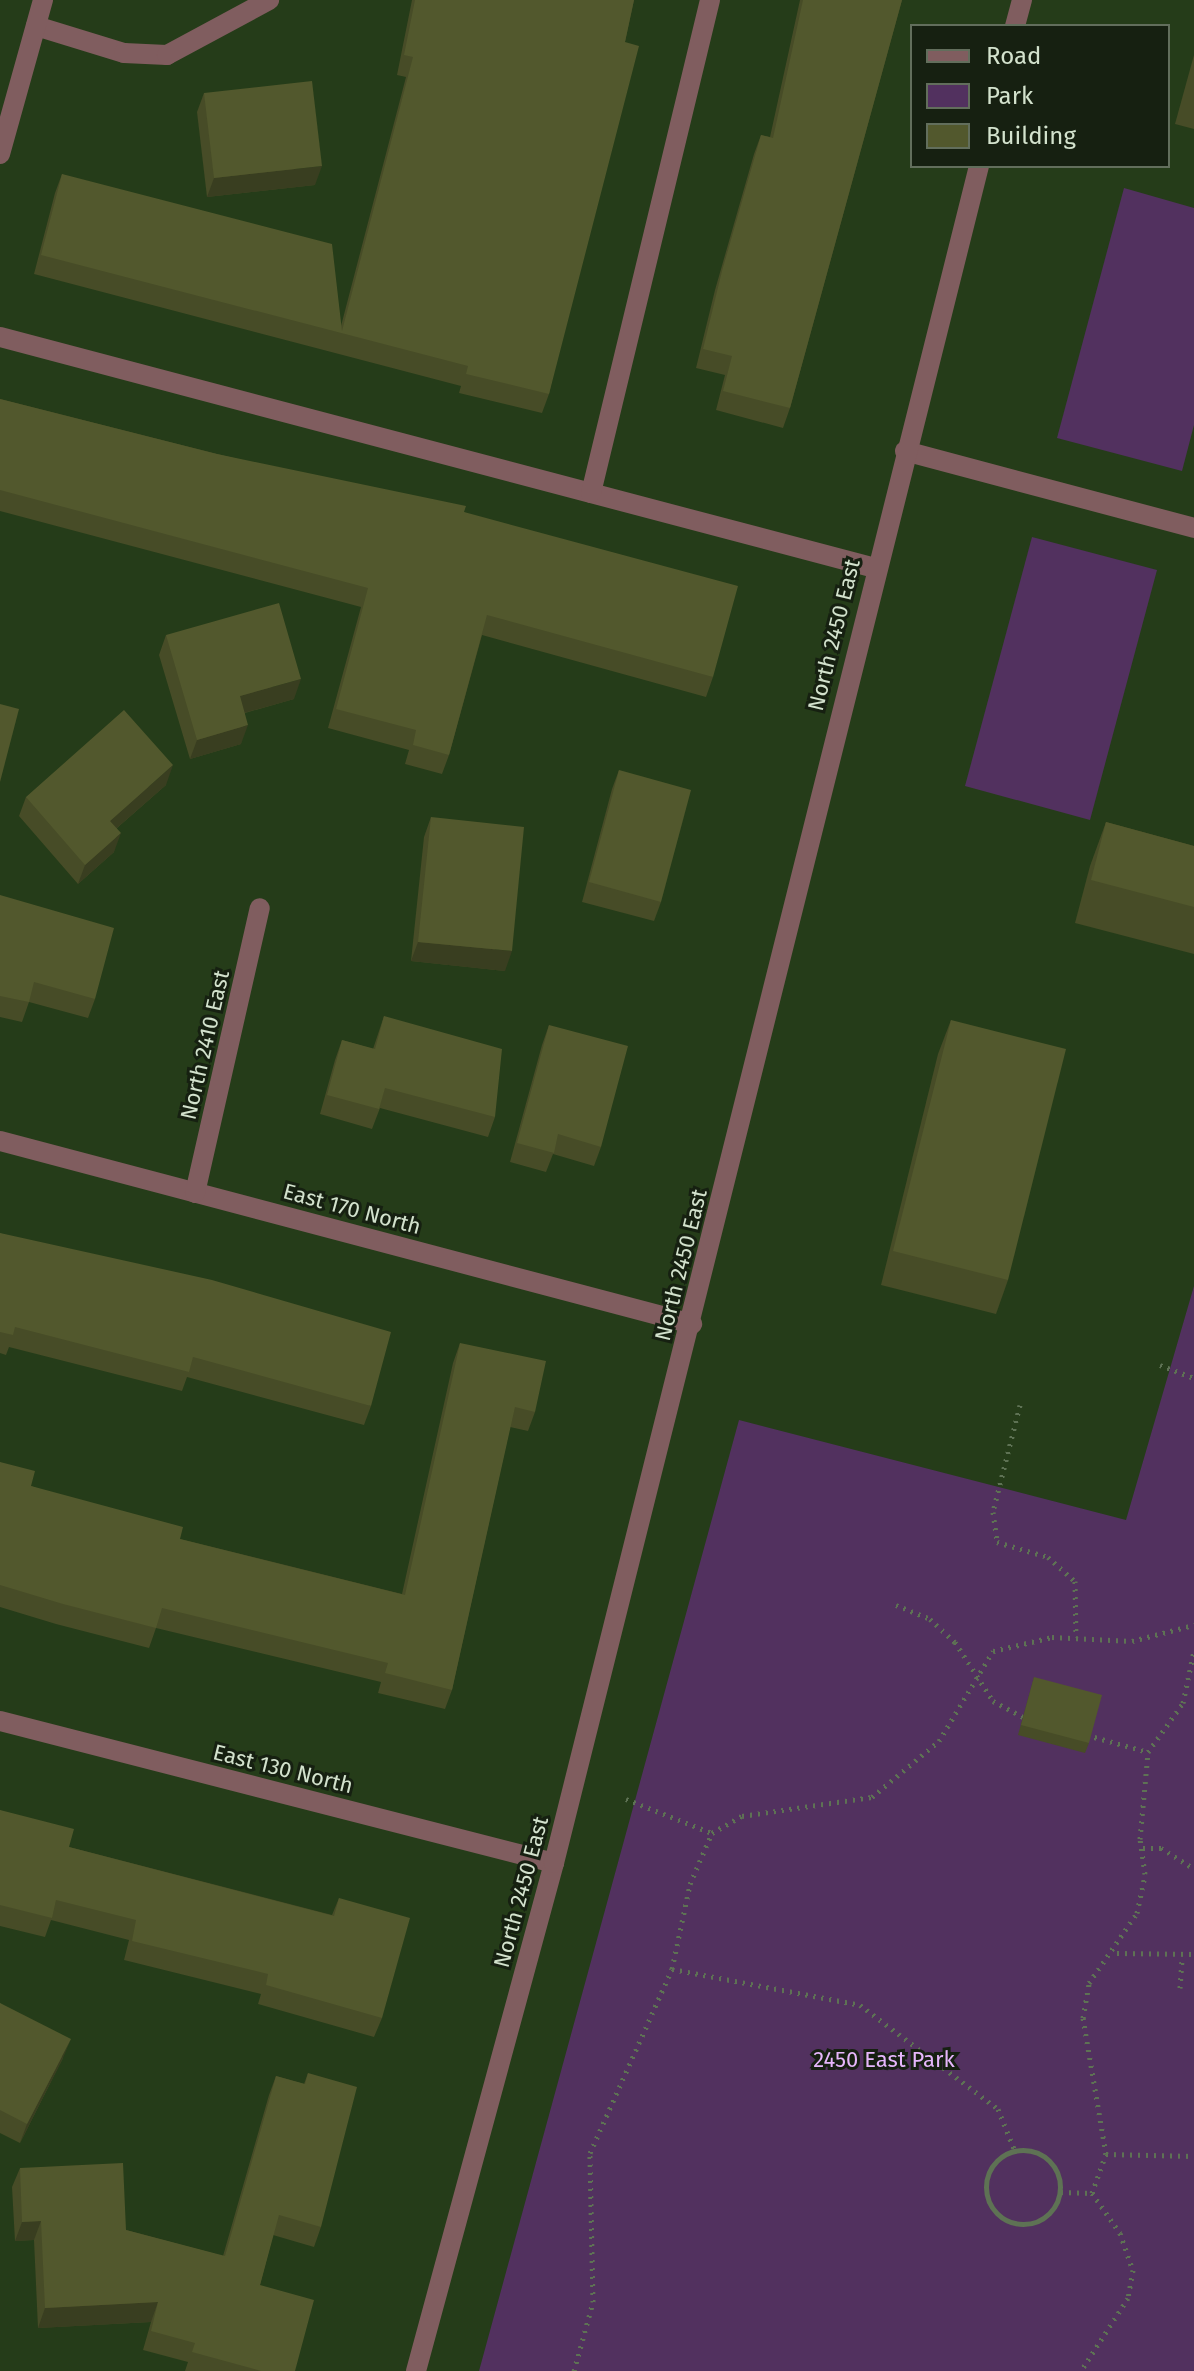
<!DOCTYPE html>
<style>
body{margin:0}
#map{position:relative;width:1194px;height:2371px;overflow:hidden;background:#253c19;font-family:"Fira Sans",sans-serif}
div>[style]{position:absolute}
.green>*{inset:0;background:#52315f}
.path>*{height:5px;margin-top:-2.5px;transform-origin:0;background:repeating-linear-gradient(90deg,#5e7254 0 2px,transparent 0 8px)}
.path>.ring{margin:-2.5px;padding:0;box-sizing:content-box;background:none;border:5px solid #5e7254;border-radius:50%}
.minor>*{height:20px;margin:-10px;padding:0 10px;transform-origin:10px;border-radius:10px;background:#805d5f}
.wall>*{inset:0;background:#474c27}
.shaded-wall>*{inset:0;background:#393e20}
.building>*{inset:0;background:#52582d}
span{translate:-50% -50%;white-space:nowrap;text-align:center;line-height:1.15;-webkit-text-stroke:6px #162011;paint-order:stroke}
.street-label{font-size:22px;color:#d3e2cd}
.park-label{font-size:22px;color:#e6b6fb}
.legend{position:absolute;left:910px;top:24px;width:260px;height:144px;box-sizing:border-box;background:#162011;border:2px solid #626e5c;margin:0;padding:10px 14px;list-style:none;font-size:24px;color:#d3e2cd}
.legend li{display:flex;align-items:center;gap:16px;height:40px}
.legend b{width:40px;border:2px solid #626e5c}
</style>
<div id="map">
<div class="green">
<i style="clip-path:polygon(1124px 188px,1194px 208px,1194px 425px,1182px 471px,1057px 438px)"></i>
<i style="clip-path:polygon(1032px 537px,1157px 570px,1090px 820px,965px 786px)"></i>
<i style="clip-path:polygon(1194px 1286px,1194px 2371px,479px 2371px,739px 1420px,1126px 1520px)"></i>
</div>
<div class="path">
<i style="left:1160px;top:1365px;width:36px;rotate:21deg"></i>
<i style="left:1020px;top:1405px;width:110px;rotate:104.2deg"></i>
<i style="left:993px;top:1512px;width:30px;rotate:82deg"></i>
<i style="left:997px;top:1542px;width:53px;rotate:16.4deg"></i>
<i style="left:1048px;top:1557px;width:36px;rotate:42deg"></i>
<i style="left:1075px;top:1581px;width:56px;rotate:89deg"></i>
<i style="left:896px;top:1605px;width:37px;rotate:22deg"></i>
<i style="left:930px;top:1619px;width:34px;rotate:43deg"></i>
<i style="left:955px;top:1642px;width:70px;rotate:57.2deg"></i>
<i style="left:993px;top:1701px;width:38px;rotate:28deg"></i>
<i style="left:1087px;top:1735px;width:63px;rotate:15.6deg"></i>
<i style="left:626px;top:1799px;width:92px;rotate:21.6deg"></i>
<i style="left:1143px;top:1848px;width:18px"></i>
<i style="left:1161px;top:1848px;width:39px;rotate:32deg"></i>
<i style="left:1117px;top:1953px;width:77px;rotate:0.7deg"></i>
<i style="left:672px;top:1969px;width:191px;rotate:10.8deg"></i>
<i style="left:860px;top:2005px;width:173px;rotate:37deg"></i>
<i style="left:998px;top:2109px;width:45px;rotate:68deg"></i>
<i style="left:1180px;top:1988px;width:30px;rotate:-86deg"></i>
<i class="ring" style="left:986px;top:2150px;width:69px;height:69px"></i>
<i style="left:1106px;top:2154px;width:88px;rotate:1.3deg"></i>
<i style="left:1061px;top:2192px;width:31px;rotate:2deg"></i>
<i style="left:1092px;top:2193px;width:49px;rotate:55deg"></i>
<i style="left:1120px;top:2233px;width:39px;rotate:71deg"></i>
<i style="left:1133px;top:2270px;width:28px;rotate:100deg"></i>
<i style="left:1128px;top:2298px;width:87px;rotate:122.8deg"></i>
<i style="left:1092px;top:2193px;width:41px;rotate:-70.3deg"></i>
<i style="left:1106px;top:2154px;width:138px;rotate:-99.6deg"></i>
<i style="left:1083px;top:2018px;width:36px;rotate:-80deg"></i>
<i style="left:1089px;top:1983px;width:85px;rotate:-55.6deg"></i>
<i style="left:1137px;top:1913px;width:40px;rotate:-78deg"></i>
<i style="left:1145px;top:1874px;width:35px;rotate:-98deg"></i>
<i style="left:1140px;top:1839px;width:87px;rotate:-84.7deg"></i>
<i style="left:1148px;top:1752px;width:60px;rotate:-54.5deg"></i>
<i style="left:1183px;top:1703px;width:53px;rotate:-78.1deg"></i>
<i style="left:574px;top:2371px;width:72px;rotate:-74.6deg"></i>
<i style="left:593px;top:2302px;width:149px;rotate:-91.2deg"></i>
<i style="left:590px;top:2153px;width:201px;rotate:-66deg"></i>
<i style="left:672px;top:1969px;width:87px;rotate:-78deg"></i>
<i style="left:690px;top:1884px;width:56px;rotate:-66.7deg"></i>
<i style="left:712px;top:1833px;width:34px;rotate:-30deg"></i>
<i style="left:742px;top:1816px;width:131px;rotate:-8.3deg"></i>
<i style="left:872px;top:1797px;width:87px;rotate:-39.9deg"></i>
<i style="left:939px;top:1741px;width:105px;rotate:-59deg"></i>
<i style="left:993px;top:1651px;width:61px;rotate:-13.3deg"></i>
<i style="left:1052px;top:1637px;width:80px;rotate:2.9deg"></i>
<i style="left:1132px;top:1641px;width:64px;rotate:-14.5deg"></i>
</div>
<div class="minor">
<i style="left:36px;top:26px;width:92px;rotate:17.1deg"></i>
<i style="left:124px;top:53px;width:43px;rotate:2.7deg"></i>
<i style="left:167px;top:55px;width:116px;rotate:-28.3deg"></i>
<i style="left:1015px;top:26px;width:27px;rotate:-75deg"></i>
<i style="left:0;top:154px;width:160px;rotate:-74.4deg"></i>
<i style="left:0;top:337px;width:905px;rotate:14.79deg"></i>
<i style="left:905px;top:451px;width:299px;rotate:14.9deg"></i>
<i style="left:591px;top:493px;width:507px;rotate:-76.43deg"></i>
<i style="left:0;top:1141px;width:716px;rotate:14.81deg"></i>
<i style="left:195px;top:1193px;width:292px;rotate:-77.2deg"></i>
<i style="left:0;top:1721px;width:572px;rotate:14.38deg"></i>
<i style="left:416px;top:2371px;width:526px;rotate:-74.8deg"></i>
<i style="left:554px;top:1863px;width:1749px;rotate:-75.94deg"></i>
</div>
<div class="wall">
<i style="clip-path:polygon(412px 0,634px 0,549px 394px,542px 413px,459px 393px,461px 386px,34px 274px,55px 193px,62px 174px,341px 326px,406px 77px,397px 75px)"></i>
<i style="clip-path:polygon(800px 0,902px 0,790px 408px,783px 428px,716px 410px,725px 375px,696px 368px,715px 290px,754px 154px,761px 135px,770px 137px)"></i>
<i style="clip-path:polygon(1194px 55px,1194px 129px,1175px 124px)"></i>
<i style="clip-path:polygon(204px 93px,315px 185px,207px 197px,197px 112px)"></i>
<i style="clip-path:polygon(0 399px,217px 454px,464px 512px,713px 677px,706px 697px,482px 635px,449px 755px,442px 774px,405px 764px,409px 750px,328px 728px,361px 607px,0 511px)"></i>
<i style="clip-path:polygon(166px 635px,294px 699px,245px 713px,241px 744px,190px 759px,159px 655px)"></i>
<i style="clip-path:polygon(619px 770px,661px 902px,654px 921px,582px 902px,612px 789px)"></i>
<i style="clip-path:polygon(166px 785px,117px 828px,114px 852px,78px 884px,19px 816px,26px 797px)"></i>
<i style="clip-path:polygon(431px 817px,505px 971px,411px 961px,424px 837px)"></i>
<i style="clip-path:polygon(1106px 822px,1194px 846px,1194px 954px,1075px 923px,1090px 866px)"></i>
<i style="clip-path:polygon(0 895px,95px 999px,88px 1018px,29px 1002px,22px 1022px,0 1017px)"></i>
<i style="clip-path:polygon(384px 1016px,495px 1117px,488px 1137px,380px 1108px,372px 1129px,320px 1114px,335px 1060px,342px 1040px,373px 1049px)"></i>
<i style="clip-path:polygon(951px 1020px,1008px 1280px,996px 1314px,881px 1285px,938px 1054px)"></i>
<i style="clip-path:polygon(549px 1025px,601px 1147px,594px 1166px,553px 1154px,546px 1172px,510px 1162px,542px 1045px)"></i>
<i style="clip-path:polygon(0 1233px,371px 1406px,364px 1425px,187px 1377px,182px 1391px,9px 1347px,6px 1355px,0 1353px)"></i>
<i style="clip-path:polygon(460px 1343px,535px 1412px,528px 1431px,510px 1427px,452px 1690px,445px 1709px,378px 1693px,381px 1682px,156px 1628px,149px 1648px,56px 1624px,0 1607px,0 1462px,31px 1486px,180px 1539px,402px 1594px,453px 1363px)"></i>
<i style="clip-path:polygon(1034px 1677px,1089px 1743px,1085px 1753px,1018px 1735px)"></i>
<i style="clip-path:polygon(0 1810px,69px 1847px,332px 1915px,339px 1898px,382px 2018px,374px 2037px,258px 2004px,261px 1994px,124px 1960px,129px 1940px,51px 1920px,45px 1937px,0 1926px)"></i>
<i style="clip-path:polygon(0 2003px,63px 2058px,20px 2143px,0 2133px)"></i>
<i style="clip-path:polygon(308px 2073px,321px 2227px,314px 2247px,273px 2235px,260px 2285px,295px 2371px,185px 2371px,188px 2362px,143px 2350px,151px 2322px,38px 2328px,34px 2240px,15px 2241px,12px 2187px,20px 2168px,126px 2230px,223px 2256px,269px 2095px,276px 2076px,304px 2084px)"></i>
</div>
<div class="shaded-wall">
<i style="clip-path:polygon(322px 166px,315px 185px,207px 197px,214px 178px)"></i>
<i style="clip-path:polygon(301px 679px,294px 699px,233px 716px,240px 696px)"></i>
<i style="clip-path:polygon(248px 725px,241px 744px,190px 759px,197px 740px)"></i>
<i style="clip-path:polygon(173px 765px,166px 785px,103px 840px,110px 821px)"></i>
<i style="clip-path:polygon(121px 833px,114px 852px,78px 884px,85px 865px)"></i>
<i style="clip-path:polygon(418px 942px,512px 951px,505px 971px,411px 961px)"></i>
<i style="clip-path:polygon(71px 2039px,63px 2058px,20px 2143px,27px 2124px)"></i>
<i style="clip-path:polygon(41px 2221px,34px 2240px,15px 2241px,22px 2222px)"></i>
<i style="clip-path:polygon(158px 2302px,151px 2322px,38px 2328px,45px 2308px)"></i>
</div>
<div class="building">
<i style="clip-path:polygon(415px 0,634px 0,625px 42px,639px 46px,549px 394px,466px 374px,468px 366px,41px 255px,62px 174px,332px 244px,342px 331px,413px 57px,404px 55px)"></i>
<i style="clip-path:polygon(803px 0,902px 0,790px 408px,723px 391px,732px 356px,703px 349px,722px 271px,761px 135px,773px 138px)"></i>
<i style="clip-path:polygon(312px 81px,322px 166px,214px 178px,204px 93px)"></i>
<i style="clip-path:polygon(0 399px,217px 454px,466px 506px,464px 512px,738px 586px,713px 677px,487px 615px,449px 755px,413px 745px,416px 730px,336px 709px,368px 588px,0 490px)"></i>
<i style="clip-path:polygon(279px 603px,301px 679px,240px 696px,248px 725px,197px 740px,166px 635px)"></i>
<i style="clip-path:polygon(0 704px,19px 709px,0 782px)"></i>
<i style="clip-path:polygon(124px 710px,173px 765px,110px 821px,121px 833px,85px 865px,26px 797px)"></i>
<i style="clip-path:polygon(619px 770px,691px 790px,661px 902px,589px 882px)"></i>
<i style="clip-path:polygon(431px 817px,524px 827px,512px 951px,418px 942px)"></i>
<i style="clip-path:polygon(1106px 822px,1194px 846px,1194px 907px,1091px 880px)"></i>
<i style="clip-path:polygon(0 895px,114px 928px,95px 999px,34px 982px,29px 1002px,0 996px)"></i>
<i style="clip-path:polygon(384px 1016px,502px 1049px,495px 1117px,385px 1088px,379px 1109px,327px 1095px,342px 1040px,375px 1049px)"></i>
<i style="clip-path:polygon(951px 1020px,1066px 1049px,1008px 1280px,893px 1251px)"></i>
<i style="clip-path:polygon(549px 1025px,628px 1046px,601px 1147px,558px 1134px,554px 1153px,517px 1143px)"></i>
<i style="clip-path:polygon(0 1233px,212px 1280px,391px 1332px,371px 1406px,193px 1357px,189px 1372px,15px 1327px,13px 1335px,0 1332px)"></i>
<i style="clip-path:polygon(460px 1343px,546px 1361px,535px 1412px,515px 1407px,452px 1690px,385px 1673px,388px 1663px,162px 1608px,156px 1628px,63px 1604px,0 1585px,0 1462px,35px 1471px,31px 1486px,183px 1527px,180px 1539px,405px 1595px)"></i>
<i style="clip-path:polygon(1034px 1677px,1102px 1695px,1089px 1743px,1021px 1725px)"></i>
<i style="clip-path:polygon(0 1810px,74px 1829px,69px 1847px,334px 1916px,339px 1898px,410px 1918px,382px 2018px,266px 1985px,268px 1974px,132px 1941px,136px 1920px,56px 1900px,52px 1918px,0 1905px)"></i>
<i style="clip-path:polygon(0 2003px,71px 2039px,27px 2124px,0 2110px)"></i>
<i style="clip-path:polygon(308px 2073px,357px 2087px,321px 2227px,279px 2215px,260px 2285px,314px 2300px,295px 2371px,261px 2371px,192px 2352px,195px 2343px,151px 2331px,158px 2302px,45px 2308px,41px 2221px,22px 2222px,20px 2168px,123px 2163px,126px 2230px,225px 2256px,276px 2076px,305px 2084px)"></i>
</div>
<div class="street-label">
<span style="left:834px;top:635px;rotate:-76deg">North 2450 East</span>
<span style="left:205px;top:1045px;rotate:-77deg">North 2410 East</span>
<span style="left:352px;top:1209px;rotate:15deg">East 170 North</span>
<span style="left:681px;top:1265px;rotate:-76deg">North 2450 East</span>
<span style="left:283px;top:1769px;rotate:14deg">East 130 North</span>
<span style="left:521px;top:1892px;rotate:-75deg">North 2450 East</span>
</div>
<div class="park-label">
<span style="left:884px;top:2060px">2450 East Park</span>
</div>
<ul class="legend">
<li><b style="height:10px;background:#805d5f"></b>Road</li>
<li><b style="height:22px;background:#52315f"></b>Park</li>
<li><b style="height:22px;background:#52582d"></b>Building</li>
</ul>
</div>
